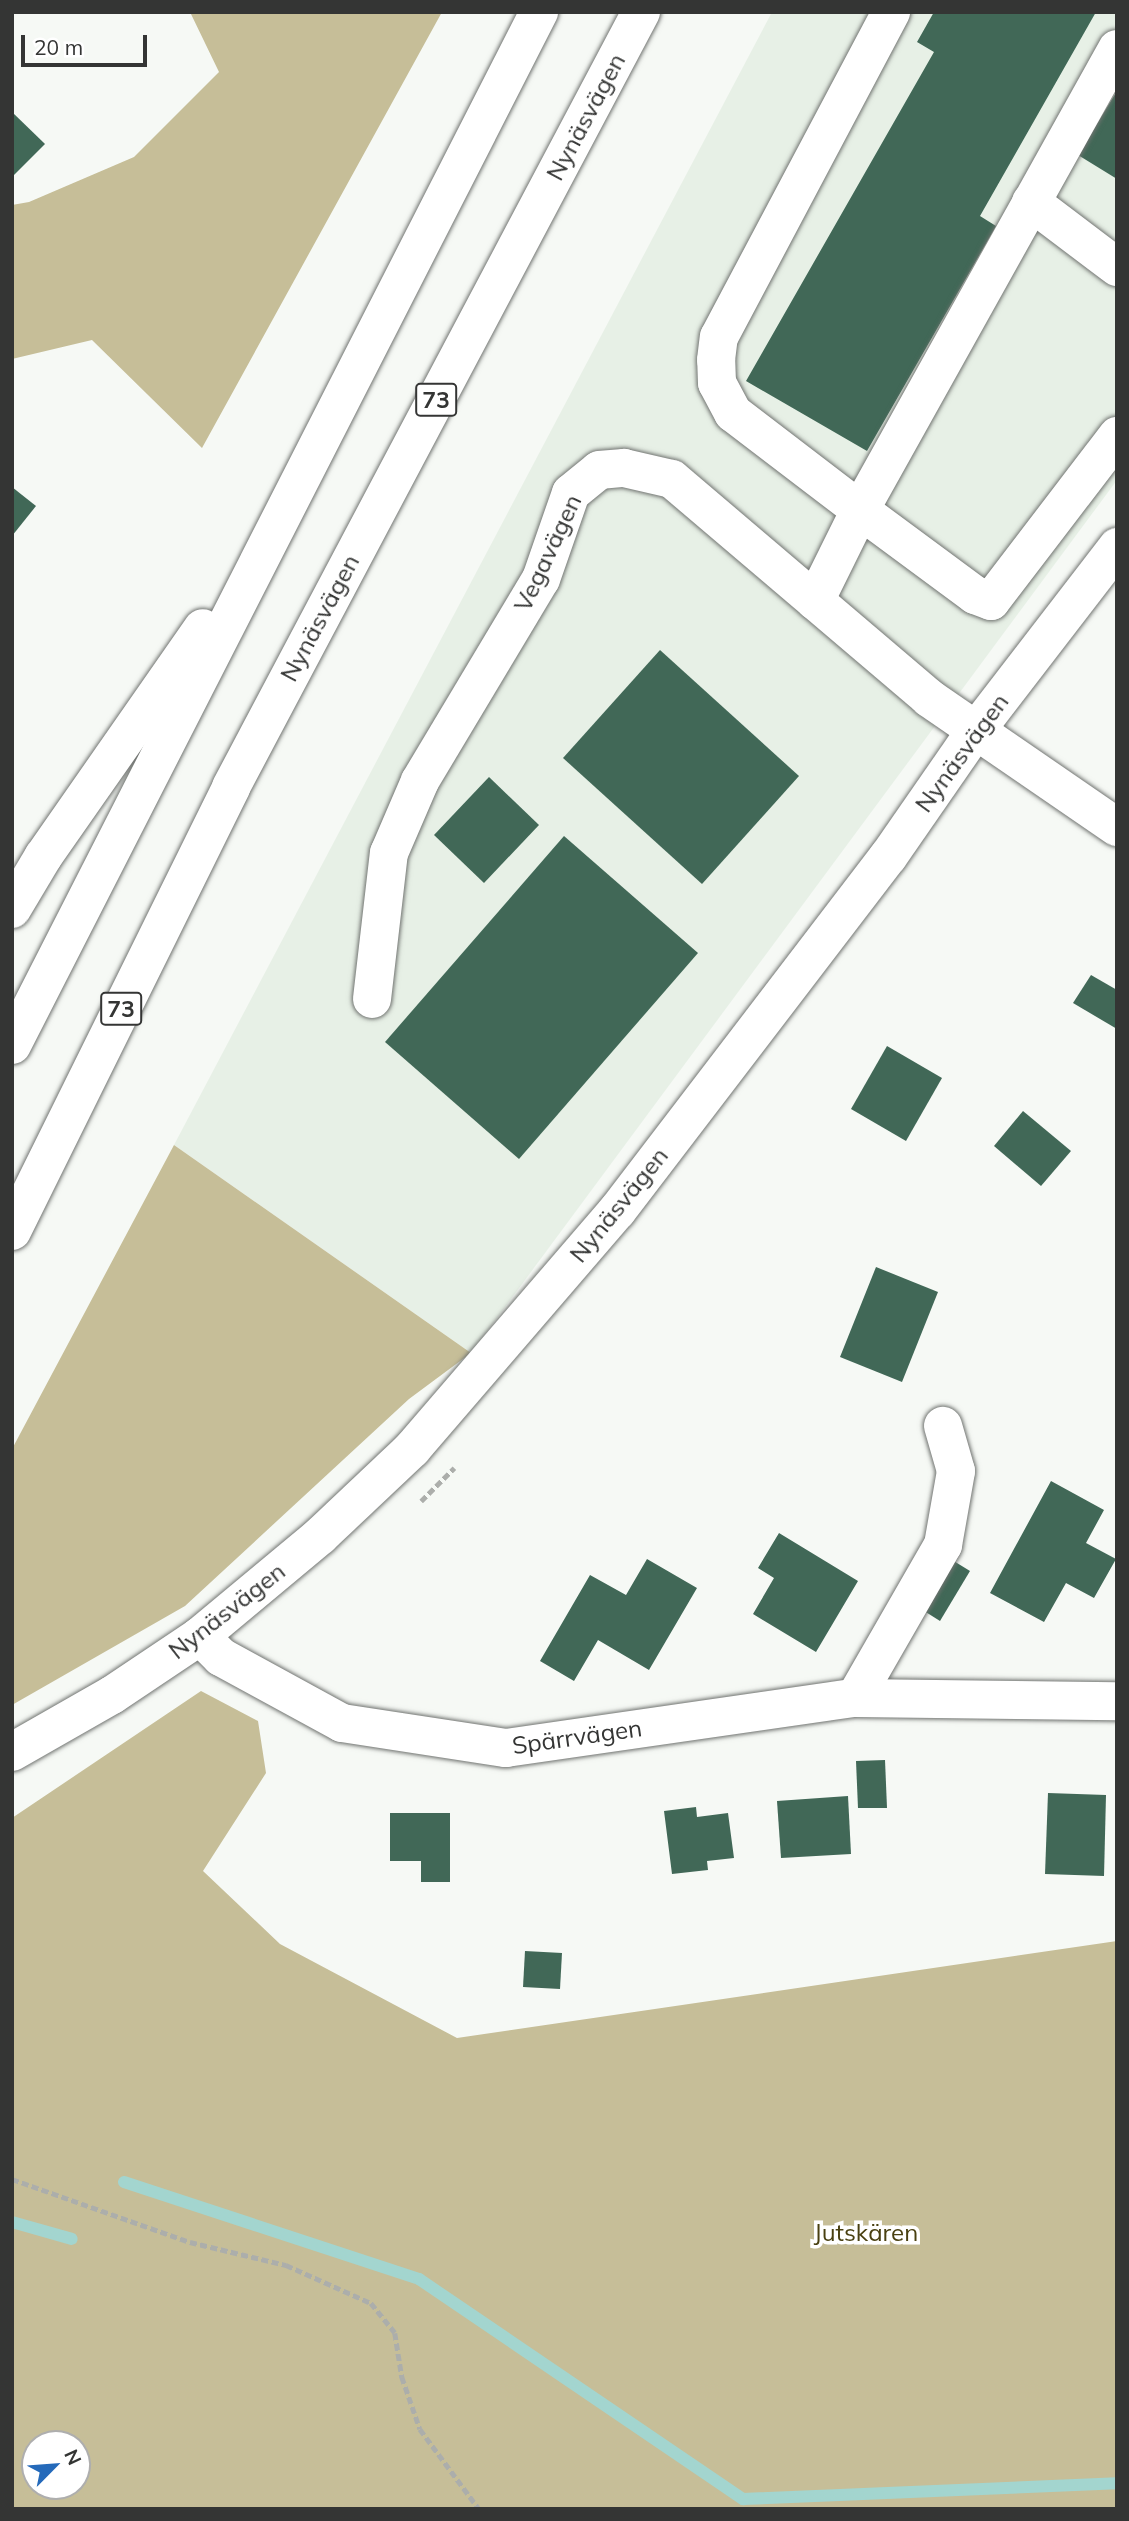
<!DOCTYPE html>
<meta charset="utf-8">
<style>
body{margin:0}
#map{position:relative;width:1129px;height:2521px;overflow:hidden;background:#f6f9f5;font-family:Mulish,sans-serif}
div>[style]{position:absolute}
.built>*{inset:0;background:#e7f0e6}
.forest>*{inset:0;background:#c6be98}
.stream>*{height:12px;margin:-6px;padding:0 6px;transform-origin:6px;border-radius:6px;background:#a3d5cf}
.building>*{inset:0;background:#416857}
.path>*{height:4.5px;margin-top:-2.25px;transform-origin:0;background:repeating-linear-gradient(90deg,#acaeab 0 7px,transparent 0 10.5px)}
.roads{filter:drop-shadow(0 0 2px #717471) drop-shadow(0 0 2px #717471)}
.minor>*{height:38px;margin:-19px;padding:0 19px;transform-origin:19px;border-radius:19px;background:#fff}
.highway>*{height:38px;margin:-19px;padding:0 19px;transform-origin:19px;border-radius:19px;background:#fff}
span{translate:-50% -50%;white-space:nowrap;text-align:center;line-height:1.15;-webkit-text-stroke:7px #fff;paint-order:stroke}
.shield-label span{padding:2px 5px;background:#fff;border:2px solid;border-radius:5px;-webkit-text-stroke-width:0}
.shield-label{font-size:23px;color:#343534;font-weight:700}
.street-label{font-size:24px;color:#343534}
.park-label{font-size:24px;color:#494011}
.frame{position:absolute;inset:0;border:14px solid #343534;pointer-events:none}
.north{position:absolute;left:21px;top:2430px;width:70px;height:70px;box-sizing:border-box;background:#fff;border:2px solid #aeaeae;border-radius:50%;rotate:65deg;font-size:19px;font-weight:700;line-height:28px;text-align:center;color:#343534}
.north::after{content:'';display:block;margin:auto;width:24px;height:32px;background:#256aba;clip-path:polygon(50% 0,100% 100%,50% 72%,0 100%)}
.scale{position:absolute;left:21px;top:35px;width:126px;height:32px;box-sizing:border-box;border:4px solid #343534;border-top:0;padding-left:9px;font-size:21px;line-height:24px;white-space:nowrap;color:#343534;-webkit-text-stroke:5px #fff;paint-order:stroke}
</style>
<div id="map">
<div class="built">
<i style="clip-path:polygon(772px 12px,1117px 12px,1117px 480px,471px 1353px,174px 1145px)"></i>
</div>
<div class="forest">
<i style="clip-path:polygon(190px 12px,442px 12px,202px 448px,92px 340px,12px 359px,12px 205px,29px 202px,134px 157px,219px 72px)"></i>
<i style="clip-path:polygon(174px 1145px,471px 1353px,409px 1399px,185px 1606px,12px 1705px,12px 1449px)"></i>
<i style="clip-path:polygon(evenodd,201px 1691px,258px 1721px,266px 1773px,203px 1871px,280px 1944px,457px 2038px,1117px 1941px,1117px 2509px,12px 2509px,12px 1818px,201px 1691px,77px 2444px,77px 2486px,35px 2486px,35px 2444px,77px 2444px)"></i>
</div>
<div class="stream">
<i style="left:124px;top:2182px;width:311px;rotate:18.2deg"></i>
<i style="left:419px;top:2279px;width:392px;rotate:34.2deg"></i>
<i style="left:743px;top:2499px;width:374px;rotate:-2.4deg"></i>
<i style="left:12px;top:2222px;width:62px;rotate:15.8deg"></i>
</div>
<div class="building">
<i style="clip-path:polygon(934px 12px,1096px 12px,980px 216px,996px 226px,867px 451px,746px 381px,934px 52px,917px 42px)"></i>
<i style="clip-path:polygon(1117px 91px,1117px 179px,1078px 155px)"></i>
<i style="clip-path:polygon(12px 112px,45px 144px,12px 177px)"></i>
<i style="clip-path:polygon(12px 487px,36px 506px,12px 536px)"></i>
<i style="clip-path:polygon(660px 650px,799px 776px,702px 884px,563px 758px)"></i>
<i style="clip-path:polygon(489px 777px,539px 825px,484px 883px,434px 835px)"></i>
<i style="clip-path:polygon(564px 836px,698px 953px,519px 1159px,385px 1042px)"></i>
<i style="clip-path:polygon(1091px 975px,1117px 990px,1117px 1029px,1073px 1003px)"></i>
<i style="clip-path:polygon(887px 1046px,942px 1078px,906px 1141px,851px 1109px)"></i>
<i style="clip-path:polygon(1023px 1111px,1071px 1151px,1041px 1186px,994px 1146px)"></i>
<i style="clip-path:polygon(876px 1267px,938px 1292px,902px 1382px,840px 1357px)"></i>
<i style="clip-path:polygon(1051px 1481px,1104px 1510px,1086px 1543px,1116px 1559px,1094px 1598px,1066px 1583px,1044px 1622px,990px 1593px)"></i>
<i style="clip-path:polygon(779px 1533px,858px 1581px,816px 1652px,753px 1614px,774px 1578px,758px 1568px)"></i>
<i style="clip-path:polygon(944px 1555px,970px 1571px,940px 1621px,913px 1604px)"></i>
<i style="clip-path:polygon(647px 1559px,697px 1588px,649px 1670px,598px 1640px,574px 1681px,540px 1661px,590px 1575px,626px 1595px)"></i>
<i style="clip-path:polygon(885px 1760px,887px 1808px,858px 1808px,856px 1761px)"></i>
<i style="clip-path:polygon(1048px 1793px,1106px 1795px,1104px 1876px,1045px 1874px)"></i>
<i style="clip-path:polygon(848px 1796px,851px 1854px,781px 1858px,777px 1801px)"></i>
<i style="clip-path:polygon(696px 1807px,697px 1817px,728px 1813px,734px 1858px,707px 1861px,708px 1870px,672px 1874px,664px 1811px)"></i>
<i style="clip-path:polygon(390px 1813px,450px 1813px,450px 1882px,421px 1882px,421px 1861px,390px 1861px)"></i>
<i style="clip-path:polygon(525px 1951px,562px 1953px,560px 1989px,523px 1987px)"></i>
</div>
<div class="path">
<i style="left:421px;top:1501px;width:47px;rotate:-45deg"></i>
<i style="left:12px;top:2179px;width:189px;rotate:19.5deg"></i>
<i style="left:190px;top:2242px;width:99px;rotate:13.5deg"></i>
<i style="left:286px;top:2265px;width:93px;rotate:24.1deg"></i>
<i style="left:371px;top:2303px;width:38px;rotate:51deg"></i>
<i style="left:395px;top:2333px;width:45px;rotate:81deg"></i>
<i style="left:402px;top:2377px;width:55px;rotate:70.9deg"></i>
<i style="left:420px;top:2429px;width:99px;rotate:53.6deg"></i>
</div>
<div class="roads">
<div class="minor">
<i style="left:1117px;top:49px;width:528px;rotate:119.14deg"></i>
<i style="left:860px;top:510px;width:143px;rotate:36.5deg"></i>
<i style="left:975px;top:595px;width:17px;rotate:21deg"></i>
<i style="left:991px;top:601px;width:208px;rotate:-52.6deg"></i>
<i style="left:1031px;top:202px;width:108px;rotate:37.1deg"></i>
<i style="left:815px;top:601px;width:102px;rotate:-63.7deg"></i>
<i style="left:860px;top:510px;width:160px;rotate:-142.6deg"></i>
<i style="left:733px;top:413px;width:34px;rotate:-118deg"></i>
<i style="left:717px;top:383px;width:23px;rotate:-92deg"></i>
<i style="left:716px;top:360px;width:23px;rotate:-83deg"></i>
<i style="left:719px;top:337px;width:368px;rotate:-62.1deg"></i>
<i style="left:372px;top:999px;width:147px;rotate:-83.4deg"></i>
<i style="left:389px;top:853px;width:78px;rotate:-66.7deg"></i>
<i style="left:420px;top:781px;width:235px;rotate:-59.1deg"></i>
<i style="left:541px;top:579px;width:91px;rotate:-70.8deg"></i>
<i style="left:571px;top:493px;width:36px;rotate:-39deg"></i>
<i style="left:599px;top:470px;width:25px;rotate:-5deg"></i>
<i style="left:624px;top:468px;width:49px;rotate:12.9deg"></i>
<i style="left:672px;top:479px;width:338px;rotate:40.4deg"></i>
<i style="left:929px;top:698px;width:228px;rotate:34.5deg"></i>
<i style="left:200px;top:1636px;width:30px;rotate:45deg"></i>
<i style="left:221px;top:1657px;width:138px;rotate:28.6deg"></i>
<i style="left:342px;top:1723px;width:166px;rotate:8.7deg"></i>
<i style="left:506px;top:1748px;width:353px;rotate:-8.2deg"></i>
<i style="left:855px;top:1698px;width:262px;rotate:0.7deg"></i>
<i style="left:855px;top:1698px;width:177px;rotate:-60.1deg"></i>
<i style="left:943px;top:1545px;width:75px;rotate:-80deg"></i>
<i style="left:956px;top:1471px;width:47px;rotate:-106.1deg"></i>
<i style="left:12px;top:1752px;width:115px;rotate:-29.7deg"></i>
<i style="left:112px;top:1695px;width:106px;rotate:-33.8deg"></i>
<i style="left:200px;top:1636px;width:156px;rotate:-39.8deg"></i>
<i style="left:320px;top:1536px;width:127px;rotate:-43.4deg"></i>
<i style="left:412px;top:1449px;width:314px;rotate:-49.3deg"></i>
<i style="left:617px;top:1211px;width:446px;rotate:-52.6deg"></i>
<i style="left:888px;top:857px;width:151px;rotate:-55.3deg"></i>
<i style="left:974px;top:733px;width:235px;rotate:-52.4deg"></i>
</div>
<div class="highway">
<i style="left:12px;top:909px;width:61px;rotate:-59.2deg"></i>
<i style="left:43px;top:857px;width:279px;rotate:-55.1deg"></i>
<i style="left:12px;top:1045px;width:1160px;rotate:-62.97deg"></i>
<i style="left:12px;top:1231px;width:495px;rotate:-63.7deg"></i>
<i style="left:231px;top:787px;width:877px;rotate:-62.12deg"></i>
</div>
</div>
<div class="shield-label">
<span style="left:436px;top:400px">73</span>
<span style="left:121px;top:1009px">73</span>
</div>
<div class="street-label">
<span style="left:586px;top:117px;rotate:-62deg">Nynäsvägen</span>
<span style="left:548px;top:553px;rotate:-65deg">Vegavägen</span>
<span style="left:320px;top:618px;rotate:-62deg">Nynäsvägen</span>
<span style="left:962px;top:753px;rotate:-54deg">Nynäsvägen</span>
<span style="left:619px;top:1205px;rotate:-51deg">Nynäsvägen</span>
<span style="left:227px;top:1611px;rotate:-38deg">Nynäsvägen</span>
<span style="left:577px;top:1737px;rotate:-8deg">Spärrvägen</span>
</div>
<div class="park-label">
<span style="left:866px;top:2233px">Jutskären</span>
</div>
<div class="frame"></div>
<div class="north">N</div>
<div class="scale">20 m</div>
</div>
